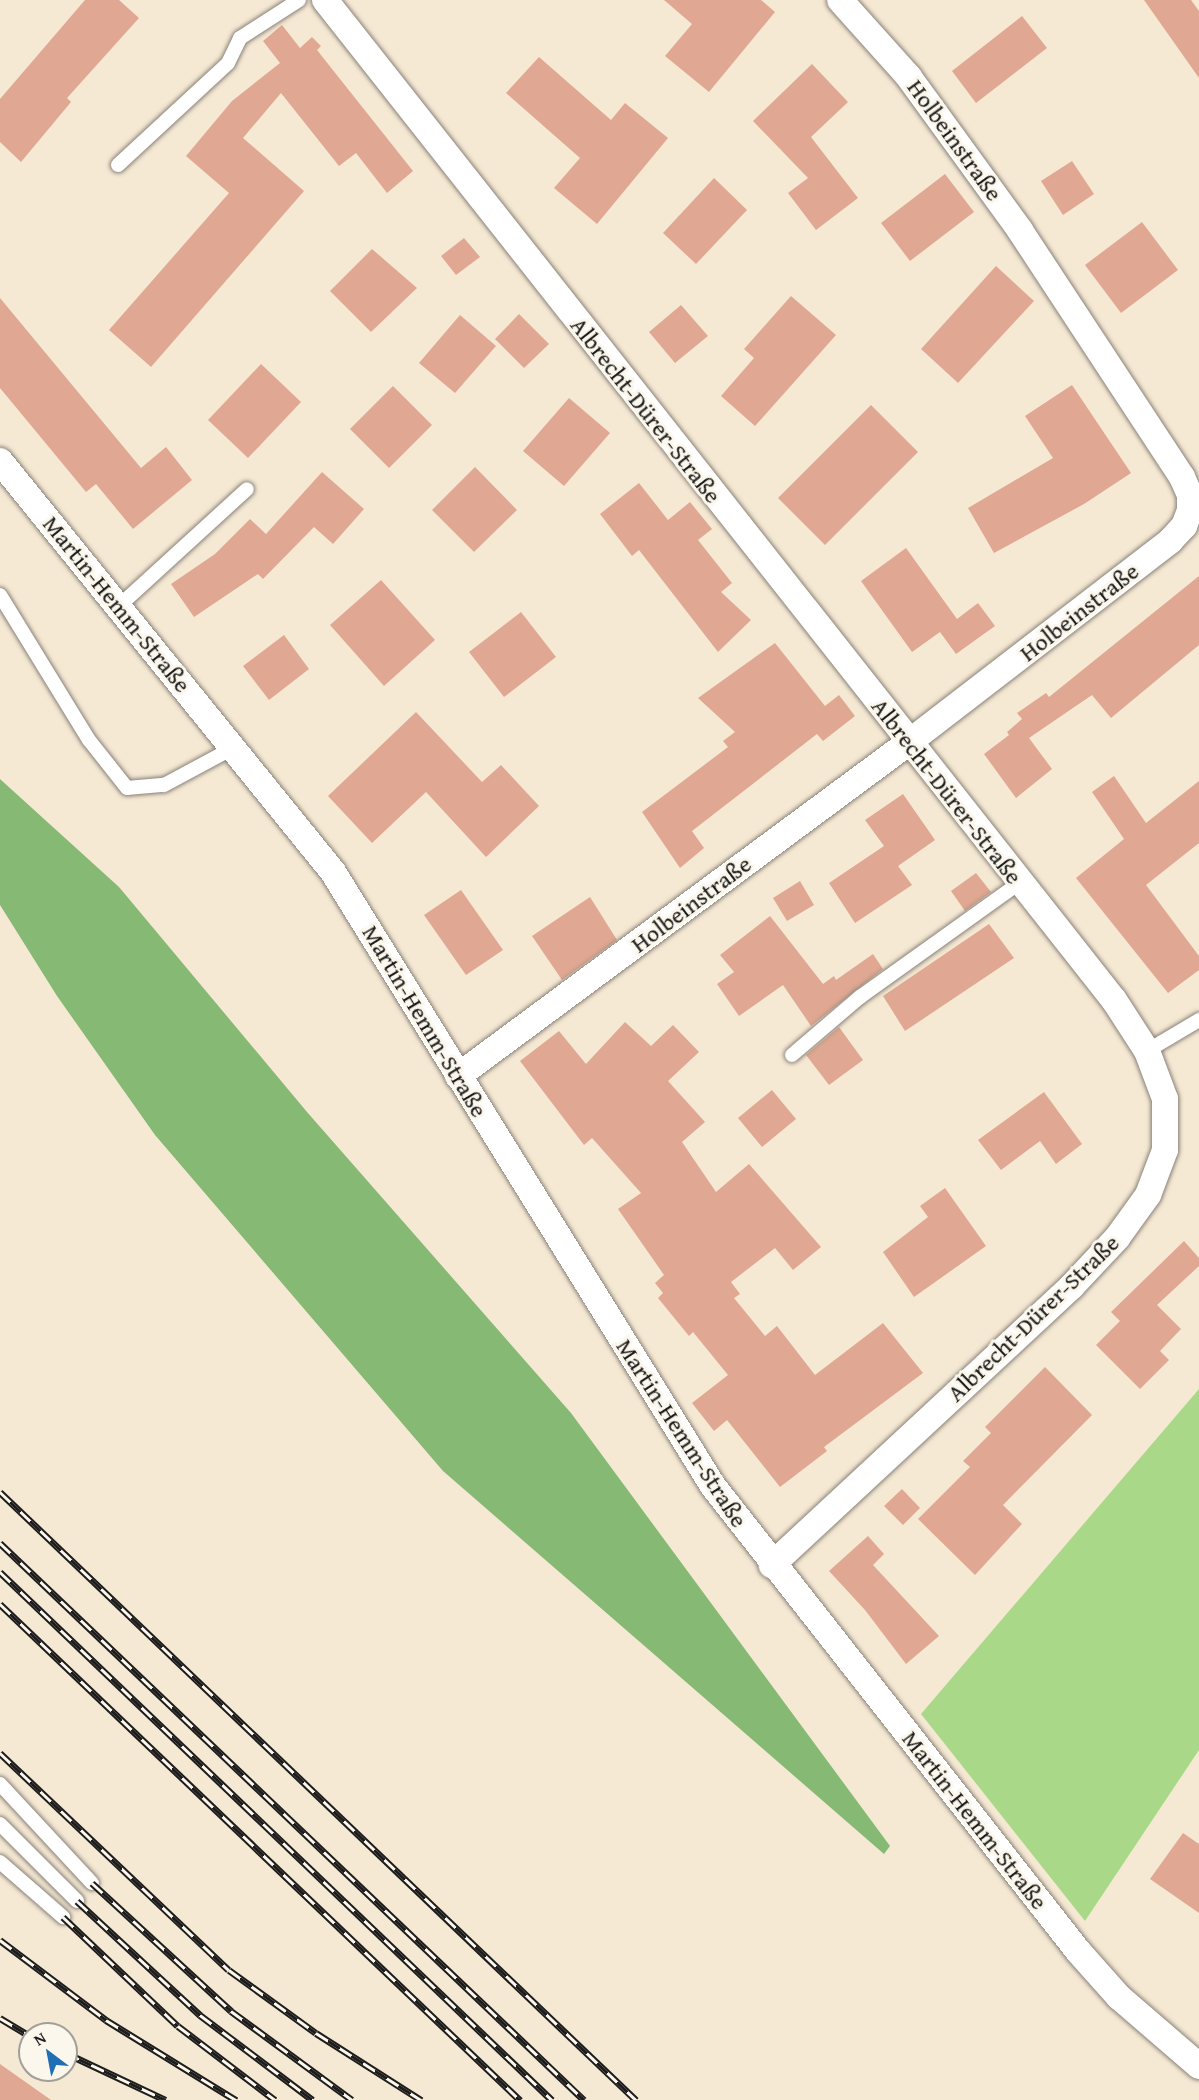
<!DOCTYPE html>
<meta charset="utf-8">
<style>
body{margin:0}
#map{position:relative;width:1199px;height:2100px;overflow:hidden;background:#f6e9d4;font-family:"Gentium Book Plus",serif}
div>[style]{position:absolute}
.green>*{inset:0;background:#a9d988}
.forest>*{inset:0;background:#86b974}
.building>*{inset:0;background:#e0a792}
.roads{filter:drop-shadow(0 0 2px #898278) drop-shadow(0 0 2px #898278)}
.lane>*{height:14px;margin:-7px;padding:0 7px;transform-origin:7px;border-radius:7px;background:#fff}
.street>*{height:26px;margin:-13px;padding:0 13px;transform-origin:13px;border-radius:13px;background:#fff}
.rail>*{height:7px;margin-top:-3.5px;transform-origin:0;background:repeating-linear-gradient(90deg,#fbf7ec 0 14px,#1c1c1c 0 28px);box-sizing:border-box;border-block:2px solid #1c1c1c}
span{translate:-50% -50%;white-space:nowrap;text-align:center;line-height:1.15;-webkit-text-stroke:6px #fbf7ec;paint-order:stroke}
.street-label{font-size:24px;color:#1c1c1c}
.north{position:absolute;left:18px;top:2022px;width:60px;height:60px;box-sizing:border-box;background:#fbf7ec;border:2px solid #a29f99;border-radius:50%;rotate:328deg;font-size:16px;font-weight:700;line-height:24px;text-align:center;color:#1c1c1c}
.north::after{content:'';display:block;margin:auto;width:21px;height:27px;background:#1f6fb2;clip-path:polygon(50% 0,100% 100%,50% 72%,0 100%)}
</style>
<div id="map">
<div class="green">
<i style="clip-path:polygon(1199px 1389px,1199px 1750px,1085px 1921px,921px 1714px)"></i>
</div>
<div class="forest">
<i style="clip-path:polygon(0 779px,119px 887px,307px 1112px,571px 1413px,890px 1846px,884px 1854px,443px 1471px,155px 1135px,57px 996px,0 905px)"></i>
</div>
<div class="building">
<i style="clip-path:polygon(85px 0,119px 0,139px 18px,67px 98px,71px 102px,21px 162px,0 142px,0 99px)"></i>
<i style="clip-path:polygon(664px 0,761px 0,775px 12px,709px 92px,665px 56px,692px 24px)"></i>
<i style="clip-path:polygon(1144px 0,1191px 0,1199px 11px,1199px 78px)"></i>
<i style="clip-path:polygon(1022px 16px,1047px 48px,976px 103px,952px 71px)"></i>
<i style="clip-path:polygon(282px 25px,300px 48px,312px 37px,321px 46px,317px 50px,413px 171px,387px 193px,356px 153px,339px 166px,281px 93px,243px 138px,304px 191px,151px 367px,109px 330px,229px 193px,186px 156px,232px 101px,280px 63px,263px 41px)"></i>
<i style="clip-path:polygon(539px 57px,611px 120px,625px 103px,668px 138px,597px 224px,554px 188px,580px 158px,506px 93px)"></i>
<i style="clip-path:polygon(812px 64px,848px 102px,811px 137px,858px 198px,816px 230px,788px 193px,808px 178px,753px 121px)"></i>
<i style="clip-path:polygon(1072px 161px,1094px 194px,1063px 215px,1041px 181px)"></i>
<i style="clip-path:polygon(945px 174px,974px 212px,910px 261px,881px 223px)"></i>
<i style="clip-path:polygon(714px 178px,747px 210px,696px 264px,663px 233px)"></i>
<i style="clip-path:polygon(1142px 222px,1178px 270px,1121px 313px,1085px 265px)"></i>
<i style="clip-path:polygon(464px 238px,480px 257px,456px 275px,441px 256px)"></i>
<i style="clip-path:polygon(372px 249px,417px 288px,371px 332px,330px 291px)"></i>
<i style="clip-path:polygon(996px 266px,1034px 301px,958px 383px,921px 349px)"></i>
<i style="clip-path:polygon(791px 296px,836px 335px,755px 426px,721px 396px,754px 358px,744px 349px)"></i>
<i style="clip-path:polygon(0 298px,141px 468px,166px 447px,192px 480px,133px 529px,96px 484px,86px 492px,0 388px)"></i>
<i style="clip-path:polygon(681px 305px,708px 336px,675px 363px,649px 332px)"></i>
<i style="clip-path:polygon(519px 314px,549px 344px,524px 368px,495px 339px)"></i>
<i style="clip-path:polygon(460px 315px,496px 346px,455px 393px,419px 363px)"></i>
<i style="clip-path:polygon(261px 364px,301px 402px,248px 458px,208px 420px)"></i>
<i style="clip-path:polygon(1072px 385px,1131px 473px,1084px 504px,994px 553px,968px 508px,1053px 458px,1025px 416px)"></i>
<i style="clip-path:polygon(393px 386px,432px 425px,389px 468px,350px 429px)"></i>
<i style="clip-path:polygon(569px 398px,610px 433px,564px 486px,523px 451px)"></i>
<i style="clip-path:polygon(871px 405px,918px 452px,825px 545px,778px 498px)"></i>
<i style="clip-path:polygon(475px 467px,517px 510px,474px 552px,432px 510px)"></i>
<i style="clip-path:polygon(322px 472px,364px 509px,333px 544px,314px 527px,263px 579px,258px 574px,194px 617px,171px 584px,215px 554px,250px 519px,266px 534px)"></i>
<i style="clip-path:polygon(639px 483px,668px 520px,690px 502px,712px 529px,698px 540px,732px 583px,721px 592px,751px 620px,718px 652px,639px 550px,632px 556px,600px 514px)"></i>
<i style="clip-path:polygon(906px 548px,957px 619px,978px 603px,995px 626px,956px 654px,940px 632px,912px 652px,861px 581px)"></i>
<i style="clip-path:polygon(1199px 576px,1199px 645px,1111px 718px,1092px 695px,1029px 738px,1052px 769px,1016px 798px,984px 754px,1009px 735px,1007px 732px,1022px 719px,1017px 713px,1046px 693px,1049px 697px)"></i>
<i style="clip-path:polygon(381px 580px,435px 640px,384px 686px,330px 625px)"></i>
<i style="clip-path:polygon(521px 612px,556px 657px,504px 697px,469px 652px)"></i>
<i style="clip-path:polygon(284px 635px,309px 669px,269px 700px,243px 666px)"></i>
<i style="clip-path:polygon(775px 643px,825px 706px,839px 695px,855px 716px,823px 741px,817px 734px,692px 831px,704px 848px,680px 868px,642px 812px,728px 747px,723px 741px,735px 732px,698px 698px)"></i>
<i style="clip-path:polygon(416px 712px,482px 782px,501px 765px,539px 806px,486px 857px,426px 792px,372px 843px,328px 796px)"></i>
<i style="clip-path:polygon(1114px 776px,1146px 823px,1199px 781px,1199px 843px,1146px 885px,1199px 956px,1199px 970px,1168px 993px,1076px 878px,1124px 839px,1092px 792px)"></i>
<i style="clip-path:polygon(903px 794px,935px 840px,898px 866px,912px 885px,855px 923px,829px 883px,884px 846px,865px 820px)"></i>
<i style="clip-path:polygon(976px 873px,991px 892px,965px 911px,951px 891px)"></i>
<i style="clip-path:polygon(800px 881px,814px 905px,787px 921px,773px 898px)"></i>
<i style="clip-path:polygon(461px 890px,503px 950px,466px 975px,424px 915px)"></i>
<i style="clip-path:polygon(590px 897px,617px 940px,562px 980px,532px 936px)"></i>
<i style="clip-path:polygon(770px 916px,823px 984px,834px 976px,836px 980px,873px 954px,883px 969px,811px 1026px,783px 985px,739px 1016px,717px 984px,734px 972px,720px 955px)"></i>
<i style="clip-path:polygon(989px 924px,1014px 958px,905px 1031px,883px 996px)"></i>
<i style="clip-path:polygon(625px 1022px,651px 1046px,673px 1025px,699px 1052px,668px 1081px,705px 1122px,682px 1142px,716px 1192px,749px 1164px,821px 1247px,793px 1270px,775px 1248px,731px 1282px,740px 1294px,734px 1298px,765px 1336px,777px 1326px,815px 1375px,883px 1323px,923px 1373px,824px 1447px,827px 1451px,780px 1487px,727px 1420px,714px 1431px,692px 1403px,728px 1375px,693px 1332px,689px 1336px,658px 1298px,663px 1293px,655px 1283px,664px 1275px,618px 1209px,641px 1193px,592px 1138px,584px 1145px,520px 1061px,559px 1031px,586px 1064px)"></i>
<i style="clip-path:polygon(839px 1027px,863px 1060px,829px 1085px,806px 1055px)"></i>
<i style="clip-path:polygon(772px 1090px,796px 1119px,762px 1147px,738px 1118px)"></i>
<i style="clip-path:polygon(1044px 1092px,1082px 1144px,1056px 1164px,1040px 1141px,1001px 1170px,978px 1140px)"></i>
<i style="clip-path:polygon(945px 1188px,986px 1246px,914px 1297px,883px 1252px,928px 1217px,920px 1206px)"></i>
<i style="clip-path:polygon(1184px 1241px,1199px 1258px,1199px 1266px,1157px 1305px,1181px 1329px,1160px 1351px,1169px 1360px,1140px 1389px,1096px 1345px,1120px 1321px,1111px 1312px)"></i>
<i style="clip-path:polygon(1045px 1367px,1092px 1415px,1003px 1505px,1022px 1524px,975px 1575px,918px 1519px,970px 1467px,963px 1461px,991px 1433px,985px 1427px)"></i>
<i style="clip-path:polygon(902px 1489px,920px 1508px,903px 1525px,884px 1506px)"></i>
<i style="clip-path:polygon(868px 1536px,884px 1554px,873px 1565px,939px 1636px,906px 1664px,865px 1610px,829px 1571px)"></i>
<i style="clip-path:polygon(1183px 1833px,1199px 1844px,1199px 1913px,1150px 1879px)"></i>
<i style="clip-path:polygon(0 2064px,51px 2100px,0 2100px)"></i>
</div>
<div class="roads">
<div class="lane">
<i style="left:118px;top:165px;width:150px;rotate:-42.8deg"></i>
<i style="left:228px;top:63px;width:28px;rotate:-64deg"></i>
<i style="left:240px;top:38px;width:70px;rotate:-32.8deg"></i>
<i style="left:0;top:595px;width:170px;rotate:58.5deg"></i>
<i style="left:89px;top:740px;width:61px;rotate:51.6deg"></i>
<i style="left:127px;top:788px;width:37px;rotate:-5deg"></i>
<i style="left:164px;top:785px;width:81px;rotate:-28.2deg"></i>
<i style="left:119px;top:606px;width:173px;rotate:-42.4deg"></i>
<i style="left:1147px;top:1051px;width:61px;rotate:-30.8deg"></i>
<i style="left:792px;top:1055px;width:89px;rotate:-40.5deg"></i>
<i style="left:860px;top:997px;width:196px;rotate:-35.6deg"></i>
<i style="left:0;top:1784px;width:135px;rotate:47.1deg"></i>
<i style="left:0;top:1824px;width:109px;rotate:45deg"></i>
<i style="left:0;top:1862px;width:84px;rotate:41.1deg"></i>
</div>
<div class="street">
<i style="left:325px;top:0;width:1274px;rotate:51.73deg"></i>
<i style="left:1114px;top:1000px;width:61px;rotate:57.1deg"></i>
<i style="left:1147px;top:1051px;width:51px;rotate:69.4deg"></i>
<i style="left:1165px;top:1099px;width:51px;rotate:90deg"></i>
<i style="left:1165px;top:1150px;width:48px;rotate:110.7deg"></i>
<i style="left:1148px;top:1195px;width:53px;rotate:125.8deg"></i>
<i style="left:1117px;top:1238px;width:66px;rotate:133.2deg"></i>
<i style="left:1072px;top:1286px;width:410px;rotate:137.1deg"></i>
<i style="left:0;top:461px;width:529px;rotate:50.98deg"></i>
<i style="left:333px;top:872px;width:722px;rotate:58.25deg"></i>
<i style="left:713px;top:1486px;width:591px;rotate:51.87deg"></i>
<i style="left:1078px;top:1951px;width:62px;rotate:48.3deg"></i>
<i style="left:1119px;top:1997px;width:106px;rotate:40.8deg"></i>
<i style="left:458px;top:1076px;width:560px;rotate:-36.5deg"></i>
<i style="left:908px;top:743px;width:331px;rotate:-37.6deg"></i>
<i style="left:1170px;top:541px;width:21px;rotate:-47deg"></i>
<i style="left:1184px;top:526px;width:17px;rotate:-69deg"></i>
<i style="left:1190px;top:510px;width:15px;rotate:-90deg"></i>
<i style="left:1190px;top:495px;width:20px;rotate:-114deg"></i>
<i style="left:1182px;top:477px;width:295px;rotate:-123.3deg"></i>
<i style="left:1020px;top:230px;width:189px;rotate:-126deg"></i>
<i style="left:909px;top:77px;width:103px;rotate:-131.9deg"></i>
</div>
</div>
<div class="rail">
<i style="left:0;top:1492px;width:880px;rotate:43.71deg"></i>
<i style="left:0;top:1543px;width:807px;rotate:43.64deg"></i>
<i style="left:0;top:1572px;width:764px;rotate:43.73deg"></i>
<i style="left:0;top:1604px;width:719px;rotate:43.65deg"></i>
<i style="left:0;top:1753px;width:315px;rotate:43.5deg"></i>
<i style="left:229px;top:1970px;width:107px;rotate:35.9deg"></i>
<i style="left:316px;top:2033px;width:125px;rotate:32.5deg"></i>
<i style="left:92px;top:1883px;width:189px;rotate:42.6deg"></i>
<i style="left:231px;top:2011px;width:150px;rotate:36.3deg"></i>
<i style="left:77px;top:1901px;width:168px;rotate:42.8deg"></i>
<i style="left:200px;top:2015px;width:141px;rotate:37deg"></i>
<i style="left:63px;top:1917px;width:158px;rotate:43.5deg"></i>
<i style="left:178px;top:2026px;width:122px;rotate:37.3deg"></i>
<i style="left:0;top:1940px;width:133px;rotate:37deg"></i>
<i style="left:106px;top:2020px;width:153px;rotate:31.6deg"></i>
<i style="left:0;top:2018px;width:35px;rotate:31deg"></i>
<i style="left:66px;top:2053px;width:110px;rotate:25.2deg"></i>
</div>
<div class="street-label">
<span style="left:955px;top:140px;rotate:54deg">Holbeinstraße</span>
<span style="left:646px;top:410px;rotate:52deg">Albrecht-Dürer-Straße</span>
<span style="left:117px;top:604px;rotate:51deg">Martin-Hemm-Straße</span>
<span style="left:1079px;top:612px;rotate:-38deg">Holbeinstraße</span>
<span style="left:947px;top:791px;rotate:52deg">Albrecht-Dürer-Straße</span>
<span style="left:691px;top:904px;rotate:-37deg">Holbeinstraße</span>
<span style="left:425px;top:1021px;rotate:59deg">Martin-Hemm-Straße</span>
<span style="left:1033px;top:1318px;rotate:-44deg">Albrecht-Dürer-Straße</span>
<span style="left:682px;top:1433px;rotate:57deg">Martin-Hemm-Straße</span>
<span style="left:975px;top:1820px;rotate:52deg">Martin-Hemm-Straße</span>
</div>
<div class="north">N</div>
</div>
